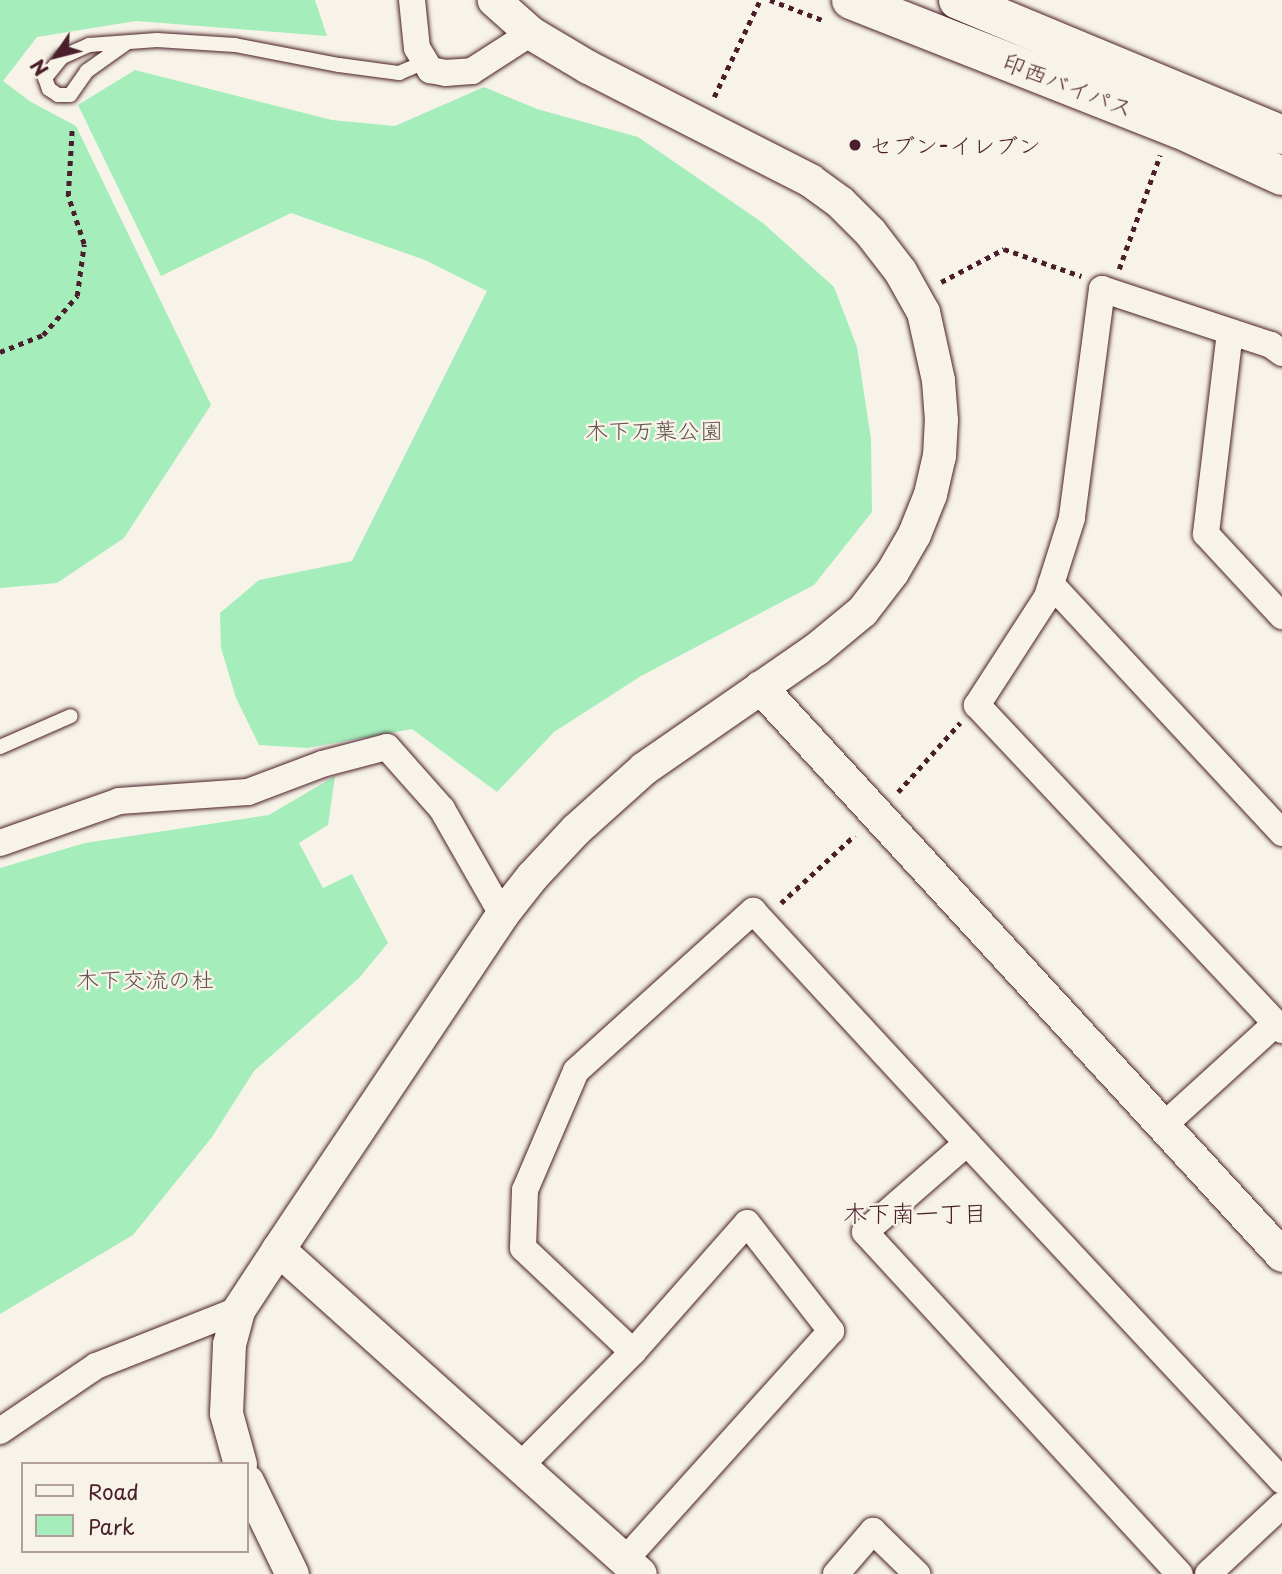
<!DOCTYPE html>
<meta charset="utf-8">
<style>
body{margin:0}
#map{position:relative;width:1282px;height:1574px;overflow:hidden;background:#f7f3e8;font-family:"Playpen Sans","Klee One",sans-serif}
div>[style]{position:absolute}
.green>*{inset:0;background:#a5eebc}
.path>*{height:4.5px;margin-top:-2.25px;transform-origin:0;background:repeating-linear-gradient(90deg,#4a1f2b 0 5px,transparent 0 10px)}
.roads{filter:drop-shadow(0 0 2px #4a1f2b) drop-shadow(0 0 2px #4a1f2b)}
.service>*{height:14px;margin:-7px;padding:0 7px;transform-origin:7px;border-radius:7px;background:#f7f3e8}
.minor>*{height:26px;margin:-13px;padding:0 13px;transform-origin:13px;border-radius:13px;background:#f7f3e8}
.tertiary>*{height:33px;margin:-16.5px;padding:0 16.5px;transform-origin:16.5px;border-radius:16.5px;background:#f7f3e8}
.trunk>*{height:38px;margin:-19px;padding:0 19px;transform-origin:19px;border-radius:19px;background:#f7f3e8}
.dots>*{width:19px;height:19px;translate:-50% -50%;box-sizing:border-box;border:4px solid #f7f3e8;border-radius:50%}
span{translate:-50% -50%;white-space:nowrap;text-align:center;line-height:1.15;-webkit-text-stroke:5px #f7f3e8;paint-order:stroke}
.street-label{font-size:23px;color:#4a1f2b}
.poi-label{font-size:23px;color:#4a1f2b}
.left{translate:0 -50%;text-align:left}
.park-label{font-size:23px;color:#61534f}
.neighbourhood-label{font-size:24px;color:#4a1f2b}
.legend{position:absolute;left:21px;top:1462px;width:228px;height:91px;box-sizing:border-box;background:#f7f3e8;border:2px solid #b29e9c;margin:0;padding:9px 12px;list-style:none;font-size:21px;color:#4a1f2b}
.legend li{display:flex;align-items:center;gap:14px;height:35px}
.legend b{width:35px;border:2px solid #b29e9c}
.north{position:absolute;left:21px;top:21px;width:70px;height:70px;-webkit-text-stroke:5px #f7f3e8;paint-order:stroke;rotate:235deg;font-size:19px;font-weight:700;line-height:28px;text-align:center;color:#4a1f2b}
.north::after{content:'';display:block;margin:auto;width:24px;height:32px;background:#4a1f2b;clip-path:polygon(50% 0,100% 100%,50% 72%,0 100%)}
</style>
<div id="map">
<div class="green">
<i style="clip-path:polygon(0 0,315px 0,327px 36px,136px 21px,37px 37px,3px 81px,31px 102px,76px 126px,211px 405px,124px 538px,57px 583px,0 588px)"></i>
<i style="clip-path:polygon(135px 70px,332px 120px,395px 126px,484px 87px,537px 109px,638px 137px,763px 223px,834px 287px,857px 347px,871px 439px,872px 512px,814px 585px,641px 676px,554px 732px,497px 792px,412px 729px,307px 748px,259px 745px,236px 698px,221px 648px,220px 613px,259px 580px,352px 561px,487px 291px,425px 260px,291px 213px,161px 276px,78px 105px)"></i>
<i style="clip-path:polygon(335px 776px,328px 825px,299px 843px,323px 888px,352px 874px,388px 943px,359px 978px,254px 1071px,212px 1137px,133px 1235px,0 1314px,0 868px,85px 843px,269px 815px)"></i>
</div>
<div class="path">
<i style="left:770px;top:0;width:59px;rotate:20.9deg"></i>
<i style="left:714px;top:97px;width:107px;rotate:-64.6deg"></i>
<i style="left:1119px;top:269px;width:121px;rotate:-70.2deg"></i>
<i style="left:941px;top:282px;width:71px;rotate:-27.6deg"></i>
<i style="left:1004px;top:249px;width:82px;rotate:19.3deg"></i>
<i style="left:0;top:352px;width:46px;rotate:-21.6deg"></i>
<i style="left:43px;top:335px;width:52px;rotate:-48.9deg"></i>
<i style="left:77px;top:296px;width:52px;rotate:-82.3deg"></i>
<i style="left:84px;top:244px;width:51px;rotate:-108.4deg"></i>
<i style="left:68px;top:196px;width:68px;rotate:-86.6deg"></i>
<i style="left:898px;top:792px;width:93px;rotate:-48.1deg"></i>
<i style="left:781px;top:903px;width:100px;rotate:-42.6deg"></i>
</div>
<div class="roads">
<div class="service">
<i style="left:125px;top:44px;width:47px;rotate:144.6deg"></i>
<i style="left:87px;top:71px;width:29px;rotate:125deg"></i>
<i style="left:70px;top:95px;width:12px;rotate:180deg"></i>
<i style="left:58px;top:95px;width:11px;rotate:-146deg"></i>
<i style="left:49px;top:89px;width:12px;rotate:-110deg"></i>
<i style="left:45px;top:78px;width:27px;rotate:-51deg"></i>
<i style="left:62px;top:57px;width:30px;rotate:-24deg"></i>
<i style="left:89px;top:45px;width:68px;rotate:-4.2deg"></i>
<i style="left:157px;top:40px;width:78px;rotate:3.7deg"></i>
<i style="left:235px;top:45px;width:106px;rotate:10.9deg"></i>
<i style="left:339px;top:65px;width:61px;rotate:7.6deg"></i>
<i style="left:399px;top:73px;width:26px;rotate:-23deg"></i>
<i style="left:0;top:747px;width:77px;rotate:-23.6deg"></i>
</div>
<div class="minor">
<i style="left:412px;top:0;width:48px;rotate:84.1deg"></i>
<i style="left:417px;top:48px;width:26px;rotate:59deg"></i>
<i style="left:430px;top:70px;width:15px;rotate:11deg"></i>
<i style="left:445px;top:73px;width:27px;rotate:-4deg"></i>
<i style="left:472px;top:71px;width:70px;rotate:-32.8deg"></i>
<i style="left:1230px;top:332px;width:203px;rotate:96.8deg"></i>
<i style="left:1206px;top:534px;width:112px;rotate:47.2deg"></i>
<i style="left:1282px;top:353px;width:14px;rotate:-144deg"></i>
<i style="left:1271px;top:345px;width:178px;rotate:-161.7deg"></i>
<i style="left:1102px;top:289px;width:231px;rotate:97.5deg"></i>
<i style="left:1072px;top:518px;width:83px;rotate:107.6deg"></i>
<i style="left:1047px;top:597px;width:129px;rotate:122.9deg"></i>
<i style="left:977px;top:705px;width:446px;rotate:46.8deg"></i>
<i style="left:1051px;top:584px;width:340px;rotate:47.1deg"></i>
<i style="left:0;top:843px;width:126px;rotate:-19.4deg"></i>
<i style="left:119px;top:801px;width:129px;rotate:-4deg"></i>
<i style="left:248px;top:792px;width:79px;rotate:-20.7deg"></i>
<i style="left:322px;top:764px;width:67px;rotate:-14.7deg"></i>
<i style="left:387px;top:747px;width:83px;rotate:48.4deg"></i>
<i style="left:442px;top:809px;width:121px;rotate:60.3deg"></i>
<i style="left:1163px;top:1126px;width:153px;rotate:-42.3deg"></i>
<i style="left:967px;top:1143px;width:462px;rotate:47deg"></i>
<i style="left:633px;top:1352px;width:151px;rotate:-136.6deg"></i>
<i style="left:523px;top:1248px;width:58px;rotate:-88deg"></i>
<i style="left:525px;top:1190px;width:129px;rotate:-66.8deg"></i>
<i style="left:576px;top:1071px;width:239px;rotate:-42.1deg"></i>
<i style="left:753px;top:911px;width:316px;rotate:47.3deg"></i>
<i style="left:967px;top:1143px;width:135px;rotate:138.9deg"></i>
<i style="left:865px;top:1232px;width:465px;rotate:47.4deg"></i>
<i style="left:0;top:1431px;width:116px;rotate:-34.1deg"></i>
<i style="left:96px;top:1366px;width:153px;rotate:-21.5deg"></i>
<i style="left:520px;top:1466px;width:161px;rotate:-45.3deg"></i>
<i style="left:633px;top:1352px;width:172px;rotate:-48.5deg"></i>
<i style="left:747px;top:1223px;width:137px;rotate:52.1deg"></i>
<i style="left:831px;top:1331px;width:308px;rotate:132deg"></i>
<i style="left:836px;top:1574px;width:57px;rotate:-49.3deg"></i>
<i style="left:873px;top:1531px;width:62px;rotate:44.3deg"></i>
<i style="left:1208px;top:1574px;width:101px;rotate:-43deg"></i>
</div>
<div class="tertiary">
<i style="left:760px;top:687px;width:771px;rotate:47.42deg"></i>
<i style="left:278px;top:1249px;width:403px;rotate:-56.2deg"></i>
<i style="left:502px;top:914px;width:48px;rotate:-51.7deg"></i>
<i style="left:532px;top:876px;width:64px;rotate:-46.9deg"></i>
<i style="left:576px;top:829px;width:91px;rotate:-41.9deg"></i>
<i style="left:644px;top:768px;width:209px;rotate:-34.7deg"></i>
<i style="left:816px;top:649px;width:60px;rotate:-39.6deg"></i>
<i style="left:862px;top:611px;width:49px;rotate:-52.4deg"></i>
<i style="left:892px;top:572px;width:44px;rotate:-59.9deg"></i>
<i style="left:914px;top:534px;width:43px;rotate:-68.2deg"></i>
<i style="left:930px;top:494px;width:39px;rotate:-77deg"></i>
<i style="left:939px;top:456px;width:36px;rotate:-87deg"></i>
<i style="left:941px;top:420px;width:40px;rotate:-94.3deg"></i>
<i style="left:938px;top:380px;width:70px;rotate:-102.4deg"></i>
<i style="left:923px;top:312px;width:47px;rotate:-119.3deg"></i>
<i style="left:900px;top:271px;width:49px;rotate:-127.6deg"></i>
<i style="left:870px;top:232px;width:42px;rotate:-135deg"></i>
<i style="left:840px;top:202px;width:37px;rotate:-144deg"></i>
<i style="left:810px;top:180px;width:249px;rotate:-153deg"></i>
<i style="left:588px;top:67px;width:66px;rotate:-149.2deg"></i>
<i style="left:531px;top:33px;width:50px;rotate:-138.3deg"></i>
<i style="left:240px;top:1464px;width:53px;rotate:-105.4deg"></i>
<i style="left:226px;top:1413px;width:69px;rotate:-87.5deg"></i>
<i style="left:229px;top:1344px;width:35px;rotate:-75deg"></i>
<i style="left:238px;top:1310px;width:73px;rotate:-56.7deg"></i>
<i style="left:278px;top:1249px;width:486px;rotate:41.9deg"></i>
<i style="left:247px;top:1481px;width:103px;rotate:64.2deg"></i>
</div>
<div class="trunk">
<i style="left:851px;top:0;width:352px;rotate:21.5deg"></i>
<i style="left:1179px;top:129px;width:113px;rotate:24.5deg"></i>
<i style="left:958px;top:0;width:351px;rotate:22.6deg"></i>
</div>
</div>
<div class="dots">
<i style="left:855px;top:145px;background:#4a1f2b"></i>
</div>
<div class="street-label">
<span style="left:1068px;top:85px;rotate:21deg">印西バイパス</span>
</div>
<div class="poi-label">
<span class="left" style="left:869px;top:145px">セブン-イレブン</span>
</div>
<div class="park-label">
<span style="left:654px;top:430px">木下万葉公園</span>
<span style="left:145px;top:979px">木下交流の杜</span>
</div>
<div class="neighbourhood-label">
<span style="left:915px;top:1213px">木下南一丁目</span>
</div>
<ul class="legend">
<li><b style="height:9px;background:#f7f3e8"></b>Road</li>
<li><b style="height:19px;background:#a5eebc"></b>Park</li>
</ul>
<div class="north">N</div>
</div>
